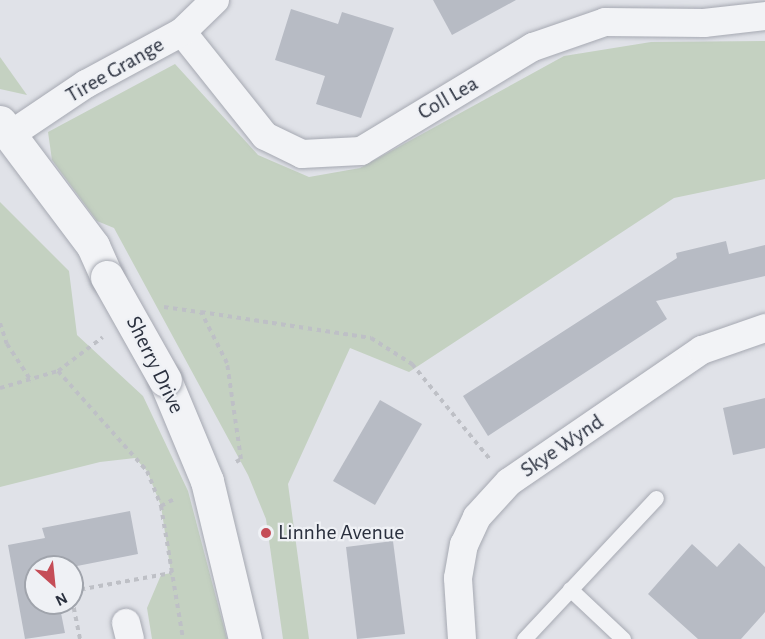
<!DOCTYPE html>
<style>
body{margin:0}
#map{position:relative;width:765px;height:639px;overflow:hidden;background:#e0e2e8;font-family:"Alegreya Sans",sans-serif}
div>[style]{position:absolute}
.green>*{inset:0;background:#c4d1c1}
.building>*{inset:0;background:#b7bbc4}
.path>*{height:4px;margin-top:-2px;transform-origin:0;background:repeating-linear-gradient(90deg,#bec0c6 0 4.5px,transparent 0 9px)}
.roads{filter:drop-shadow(0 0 2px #a6a9b2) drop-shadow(0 0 2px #a6a9b2)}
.service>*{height:15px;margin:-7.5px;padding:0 7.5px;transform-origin:7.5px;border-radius:7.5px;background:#f2f3f6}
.minor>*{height:28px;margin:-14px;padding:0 14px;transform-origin:14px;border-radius:14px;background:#f2f3f6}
.tertiary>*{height:33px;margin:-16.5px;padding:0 16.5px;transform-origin:16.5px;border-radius:16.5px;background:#f2f3f6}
.bridges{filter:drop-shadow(0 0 2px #a6a9b2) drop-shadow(0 0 2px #a6a9b2)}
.tertiary-bridge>*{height:33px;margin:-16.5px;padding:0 16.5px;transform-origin:16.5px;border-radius:16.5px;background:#f2f3f6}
.dots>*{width:16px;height:16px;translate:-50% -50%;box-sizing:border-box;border:3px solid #eff1f5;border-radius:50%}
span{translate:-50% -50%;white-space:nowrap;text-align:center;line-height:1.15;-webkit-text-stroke:4.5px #eff1f5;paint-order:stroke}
.street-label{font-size:22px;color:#2a303e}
.poi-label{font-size:22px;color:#2a303e}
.left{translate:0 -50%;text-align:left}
.north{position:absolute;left:24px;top:555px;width:60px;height:60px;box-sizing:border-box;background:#eff1f5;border:2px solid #a0a4ac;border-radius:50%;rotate:153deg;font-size:16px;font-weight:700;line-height:24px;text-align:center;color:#2a303e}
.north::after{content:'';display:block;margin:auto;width:21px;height:27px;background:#c54d57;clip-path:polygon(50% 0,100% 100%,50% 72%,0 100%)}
</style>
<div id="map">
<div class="green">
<i style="clip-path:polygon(765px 41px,765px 179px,674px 198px,409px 372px,350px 348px,288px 484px,309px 639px,283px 639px,266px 519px,248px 475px,114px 228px,97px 221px,52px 160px,48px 132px,175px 64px,258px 155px,309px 177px,360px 168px,564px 56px,651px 42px)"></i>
<i style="clip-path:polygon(0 57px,27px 95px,0 89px)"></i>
<i style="clip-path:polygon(0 202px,69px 271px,77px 335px,143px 396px,188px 491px,227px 639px,152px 639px,147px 608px,161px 575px,171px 573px,161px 506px,147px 471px,135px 458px,100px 462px,0 487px)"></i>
</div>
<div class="building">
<i style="clip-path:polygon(433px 0,516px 0,452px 35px)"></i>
<i style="clip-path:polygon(291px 9px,338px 24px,342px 12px,394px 28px,361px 118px,316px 104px,325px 76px,275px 60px)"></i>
<i style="clip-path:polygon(726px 241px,729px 254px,765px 245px,765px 276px,656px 301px,667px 319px,488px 436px,463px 396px,677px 258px,676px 253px)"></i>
<i style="clip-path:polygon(765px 398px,765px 448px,733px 455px,723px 408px)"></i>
<i style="clip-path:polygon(380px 400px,422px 424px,375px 505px,333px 481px)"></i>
<i style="clip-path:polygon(130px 511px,138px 554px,72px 567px,36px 567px,36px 603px,59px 603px,65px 633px,25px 639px,8px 545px,45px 538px,42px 528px)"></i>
<i style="clip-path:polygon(393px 541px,405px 634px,357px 639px,346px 547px)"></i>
<i style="clip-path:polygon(739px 543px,765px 567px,765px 612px,741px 639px,698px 639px,648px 594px,692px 544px,717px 567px)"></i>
</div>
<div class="path">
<i style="left:164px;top:307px;width:37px;rotate:8deg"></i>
<i style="left:0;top:323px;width:22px;rotate:72deg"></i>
<i style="left:7px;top:344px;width:45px;rotate:56.7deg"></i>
<i style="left:58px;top:371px;width:134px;rotate:48.3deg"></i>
<i style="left:147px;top:471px;width:38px;rotate:68deg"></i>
<i style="left:161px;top:506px;width:17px;rotate:-28deg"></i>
<i style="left:0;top:388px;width:60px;rotate:-16.3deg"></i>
<i style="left:58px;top:371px;width:56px;rotate:-37.1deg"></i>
<i style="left:236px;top:462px;width:6px;rotate:-31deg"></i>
<i style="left:241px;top:459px;width:97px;rotate:-98.3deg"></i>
<i style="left:227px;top:363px;width:57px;rotate:-117deg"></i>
<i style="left:201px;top:312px;width:172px;rotate:8.7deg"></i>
<i style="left:371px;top:338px;width:49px;rotate:32.4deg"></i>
<i style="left:412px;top:364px;width:122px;rotate:50.7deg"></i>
<i style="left:161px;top:506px;width:135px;rotate:80.6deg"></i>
<i style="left:72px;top:591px;width:101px;rotate:-10.3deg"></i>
<i style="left:72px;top:599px;width:41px;rotate:78.7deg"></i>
</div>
<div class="roads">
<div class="service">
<i style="left:570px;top:589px;width:73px;rotate:43.3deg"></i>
<i style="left:524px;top:639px;width:193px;rotate:-46.9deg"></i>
</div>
<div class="minor">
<i style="left:182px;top:32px;width:133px;rotate:51.4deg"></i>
<i style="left:265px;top:136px;width:41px;rotate:25.9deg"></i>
<i style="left:302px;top:154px;width:59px;rotate:-2.9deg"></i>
<i style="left:361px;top:151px;width:201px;rotate:-31.2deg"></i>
<i style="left:533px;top:47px;width:76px;rotate:-19.1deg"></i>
<i style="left:605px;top:22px;width:99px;rotate:0.6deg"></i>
<i style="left:704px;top:23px;width:61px;rotate:-6.5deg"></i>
<i style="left:10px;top:135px;width:92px;rotate:-33.9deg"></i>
<i style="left:86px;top:84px;width:109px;rotate:-28.4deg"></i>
<i style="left:182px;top:32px;width:46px;rotate:-44.1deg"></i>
<i style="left:126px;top:623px;width:16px;rotate:76deg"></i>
<i style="left:462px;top:639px;width:61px;rotate:-93.8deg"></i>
<i style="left:458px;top:578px;width:34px;rotate:-80deg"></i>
<i style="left:464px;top:545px;width:31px;rotate:-65deg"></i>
<i style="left:477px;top:517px;width:47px;rotate:-47.6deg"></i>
<i style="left:509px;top:482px;width:234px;rotate:-34.4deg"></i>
<i style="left:702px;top:350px;width:67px;rotate:-19.2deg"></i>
</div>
<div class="tertiary">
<i style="left:0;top:122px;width:155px;rotate:53.1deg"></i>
<i style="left:93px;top:246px;width:34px;rotate:66deg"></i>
<i style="left:165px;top:380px;width:109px;rotate:67.4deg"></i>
<i style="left:207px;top:481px;width:163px;rotate:76.5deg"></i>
</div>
</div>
<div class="bridges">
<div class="tertiary-bridge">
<i style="left:107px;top:277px;width:118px;rotate:60.6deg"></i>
</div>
</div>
<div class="dots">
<i style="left:266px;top:533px;background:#c54d57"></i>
</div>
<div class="street-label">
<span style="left:115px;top:70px;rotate:-30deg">Tiree Grange</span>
<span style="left:448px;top:98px;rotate:-30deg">Coll Lea</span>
<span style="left:155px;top:365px;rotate:64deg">Sherry Drive</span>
<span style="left:562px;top:446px;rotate:-34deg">Skye Wynd</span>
</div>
<div class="poi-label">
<span class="left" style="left:278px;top:533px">Linnhe Avenue</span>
</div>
<div class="north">N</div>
</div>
